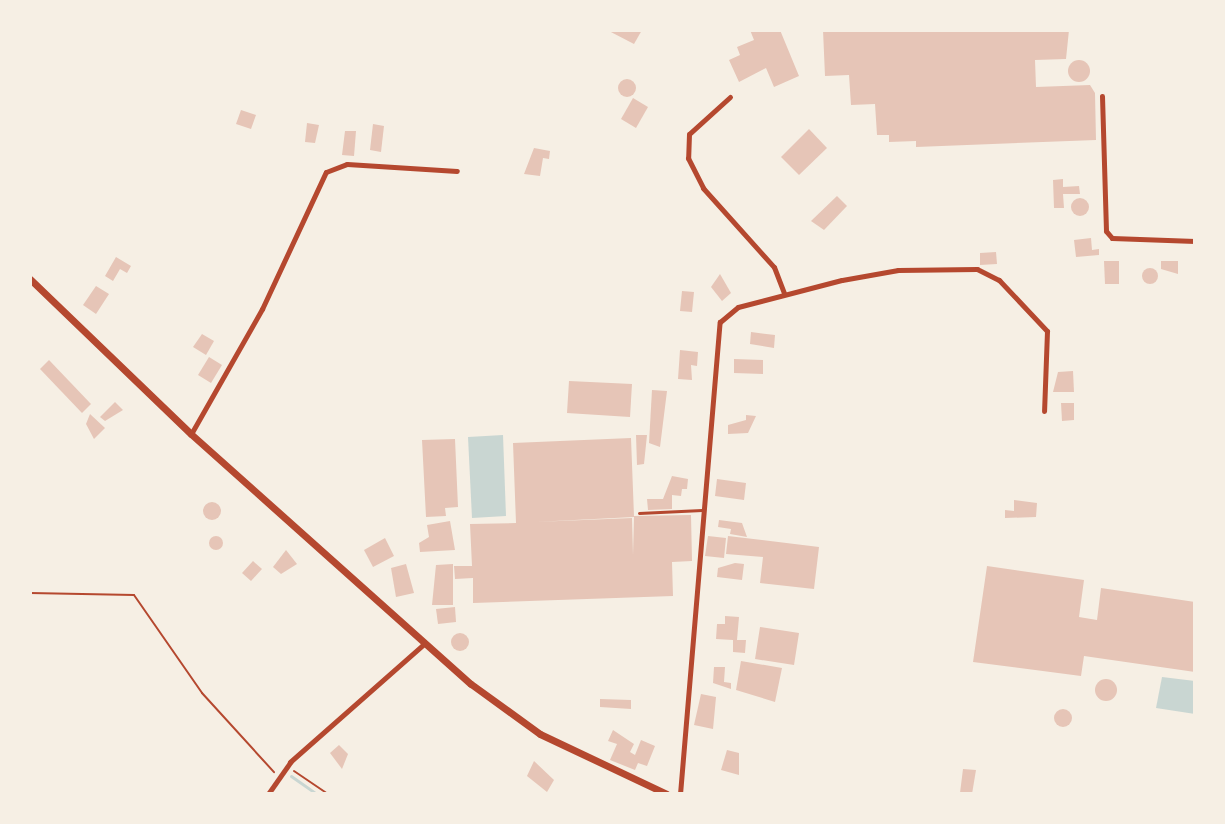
<!DOCTYPE html>
<style>
body{margin:0}
#map{position:relative;width:1225px;height:824px;overflow:hidden;background:#f6efe4;font-family:"Roboto Condensed",sans-serif}
div>[style]{position:absolute}
.water>*{inset:0;background:#c9d6d2}
.stream>*{height:3px;margin:-1.5px;padding:0 1.5px;transform-origin:1.5px;border-radius:1.5px;background:#c9d6d2}
.building>*{inset:0;background:#e6c5b7}
.round{border-radius:50%}
.path>*{height:2px;margin:-1px;padding:0 1px;transform-origin:1px;border-radius:1px;background:#b5482f}
.service>*{height:3px;margin:-1.5px;padding:0 1.5px;transform-origin:1.5px;border-radius:1.5px;background:#b5482f}
.minor>*{height:5px;margin:-2.5px;padding:0 2.5px;transform-origin:2.5px;border-radius:2.5px;background:#b5482f}
.tertiary>*{height:7px;margin:-3.5px;padding:0 3.5px;transform-origin:3.5px;border-radius:3.5px;background:#b5482f}
span{translate:-50% -50%;white-space:nowrap;text-align:center;line-height:1.15;-webkit-text-stroke:8px #f6efe4;paint-order:stroke}
.frame{position:absolute;inset:0;border:32px solid #f6efe4;pointer-events:none}
</style>
<div id="map">
<div class="water">
<i style="clip-path:polygon(503px 435px,506px 516px,472px 518px,468px 437px)"></i>
<i style="clip-path:polygon(1162px 677px,1195px 681px,1195px 714px,1156px 708px)"></i>
</div>
<div class="stream">
<i style="left:291px;top:776px;width:32px;rotate:35deg"></i>
</div>
<div class="building">
<i style="clip-path:polygon(607px 30px,642px 30px,634px 44px)"></i>
<i style="clip-path:polygon(750px 30px,780px 30px,799px 76px,774px 87px,766px 68px,739px 82px,729px 60px,740px 55px,737px 47px,754px 40px)"></i>
<i style="clip-path:polygon(823px 30px,1069px 30px,1066px 59px,1035px 60px,1036px 87px,1090px 85px,1095px 93px,1096px 140px,916px 147px,916px 141px,889px 142px,889px 135px,877px 135px,875px 104px,851px 105px,849px 75px,825px 76px)"></i>
<i class="round" style="left:1068px;top:60px;width:22px;height:22px"></i>
<i class="round" style="left:618px;top:79px;width:18px;height:18px"></i>
<i style="clip-path:polygon(633px 98px,648px 107px,636px 128px,621px 119px)"></i>
<i style="clip-path:polygon(241px 110px,256px 115px,251px 129px,236px 124px)"></i>
<i style="clip-path:polygon(307px 123px,319px 125px,315px 143px,305px 142px)"></i>
<i style="clip-path:polygon(373px 124px,384px 126px,381px 152px,370px 150px)"></i>
<i style="clip-path:polygon(809px 129px,827px 148px,799px 175px,781px 157px)"></i>
<i style="clip-path:polygon(345px 131px,356px 131px,354px 156px,342px 155px)"></i>
<i style="clip-path:polygon(534px 148px,550px 151px,549px 159px,543px 158px,540px 176px,524px 174px)"></i>
<i style="clip-path:polygon(1063px 179px,1063px 187px,1079px 186px,1080px 194px,1063px 194px,1064px 208px,1054px 208px,1053px 180px)"></i>
<i style="clip-path:polygon(837px 196px,847px 206px,824px 230px,811px 221px)"></i>
<i class="round" style="left:1071px;top:198px;width:18px;height:18px"></i>
<i style="clip-path:polygon(1091px 238px,1092px 250px,1099px 249px,1099px 255px,1076px 257px,1074px 240px)"></i>
<i style="clip-path:polygon(996px 252px,997px 264px,980px 265px,980px 253px)"></i>
<i style="clip-path:polygon(116px 257px,131px 266px,127px 273px,120px 269px,113px 281px,105px 276px)"></i>
<i style="clip-path:polygon(1104px 261px,1119px 261px,1119px 284px,1105px 284px)"></i>
<i style="clip-path:polygon(1161px 261px,1178px 261px,1178px 274px,1161px 269px)"></i>
<i class="round" style="left:1142px;top:268px;width:16px;height:16px"></i>
<i style="clip-path:polygon(720px 274px,731px 293px,722px 301px,711px 287px)"></i>
<i style="clip-path:polygon(96px 286px,109px 294px,96px 314px,83px 305px)"></i>
<i style="clip-path:polygon(682px 291px,694px 292px,692px 312px,680px 311px)"></i>
<i style="clip-path:polygon(751px 332px,775px 335px,774px 348px,750px 344px)"></i>
<i style="clip-path:polygon(202px 334px,214px 341px,206px 355px,193px 347px)"></i>
<i style="clip-path:polygon(680px 350px,698px 352px,697px 366px,691px 365px,692px 380px,678px 379px)"></i>
<i style="clip-path:polygon(209px 357px,222px 365px,211px 383px,198px 375px)"></i>
<i style="clip-path:polygon(734px 359px,763px 360px,763px 374px,734px 373px)"></i>
<i style="clip-path:polygon(49px 360px,91px 404px,82px 413px,40px 369px)"></i>
<i style="clip-path:polygon(1073px 371px,1074px 392px,1053px 392px,1058px 372px)"></i>
<i style="clip-path:polygon(569px 381px,632px 384px,630px 417px,567px 413px)"></i>
<i style="clip-path:polygon(652px 390px,667px 391px,660px 447px,649px 443px)"></i>
<i style="clip-path:polygon(115px 402px,123px 410px,105px 421px,100px 417px)"></i>
<i style="clip-path:polygon(1061px 403px,1074px 403px,1074px 420px,1062px 421px)"></i>
<i style="clip-path:polygon(90px 414px,105px 428px,94px 439px,86px 424px)"></i>
<i style="clip-path:polygon(746px 415px,756px 416px,748px 433px,728px 434px,728px 425px,746px 420px)"></i>
<i style="clip-path:polygon(636px 435px,647px 435px,644px 464px,637px 465px)"></i>
<i style="clip-path:polygon(evenodd,631px 438px,634px 516px,691px 515px,692px 561px,672px 562px,673px 596px,473px 603px,473px 578px,455px 579px,454px 566px,472px 566px,470px 524px,516px 523px,513px 443px,631px 438px,634px 517px,633px 555px,632px 518px,535px 522px,634px 517px)"></i>
<i style="clip-path:polygon(455px 439px,458px 507px,445px 508px,446px 516px,426px 517px,422px 440px)"></i>
<i style="clip-path:polygon(672px 476px,688px 479px,687px 489px,682px 489px,681px 496px,672px 495px,672px 509px,648px 510px,647px 499px,663px 499px)"></i>
<i style="clip-path:polygon(717px 479px,746px 483px,744px 500px,715px 496px)"></i>
<i style="clip-path:polygon(1014px 500px,1037px 503px,1036px 517px,1005px 518px,1005px 510px,1014px 511px)"></i>
<i class="round" style="left:203px;top:502px;width:18px;height:18px"></i>
<i style="clip-path:polygon(719px 520px,742px 523px,747px 537px,730px 534px,731px 529px,718px 527px)"></i>
<i style="clip-path:polygon(450px 521px,455px 550px,420px 552px,419px 543px,429px 537px,427px 525px)"></i>
<i class="round" style="left:209px;top:536px;width:14px;height:14px"></i>
<i style="clip-path:polygon(708px 536px,726px 538px,724px 558px,705px 556px)"></i>
<i style="clip-path:polygon(728px 536px,819px 547px,814px 589px,760px 583px,763px 557px,726px 554px)"></i>
<i style="clip-path:polygon(385px 538px,394px 556px,373px 567px,364px 550px)"></i>
<i style="clip-path:polygon(286px 550px,297px 564px,281px 574px,273px 567px)"></i>
<i style="clip-path:polygon(253px 561px,262px 569px,251px 581px,242px 573px)"></i>
<i style="clip-path:polygon(735px 563px,744px 564px,742px 580px,717px 577px,718px 568px)"></i>
<i style="clip-path:polygon(406px 564px,414px 593px,396px 597px,391px 568px)"></i>
<i style="clip-path:polygon(453px 564px,453px 605px,432px 605px,436px 565px)"></i>
<i style="clip-path:polygon(987px 566px,1084px 580px,1079px 617px,1097px 620px,1101px 588px,1195px 602px,1195px 672px,1084px 656px,1081px 676px,973px 662px)"></i>
<i style="clip-path:polygon(455px 607px,456px 622px,438px 624px,436px 609px)"></i>
<i style="clip-path:polygon(725px 616px,739px 617px,737px 640px,746px 640px,745px 653px,733px 652px,733px 640px,716px 639px,717px 624px,725px 624px)"></i>
<i style="clip-path:polygon(760px 627px,799px 633px,794px 665px,755px 659px)"></i>
<i class="round" style="left:451px;top:633px;width:18px;height:18px"></i>
<i style="clip-path:polygon(741px 661px,782px 668px,775px 702px,736px 690px)"></i>
<i style="clip-path:polygon(714px 667px,725px 667px,724px 682px,731px 683px,731px 689px,713px 683px)"></i>
<i class="round" style="left:1095px;top:679px;width:22px;height:22px"></i>
<i style="clip-path:polygon(701px 694px,716px 697px,713px 729px,694px 725px)"></i>
<i style="clip-path:polygon(600px 699px,631px 700px,631px 709px,600px 707px)"></i>
<i class="round" style="left:1054px;top:709px;width:18px;height:18px"></i>
<i style="clip-path:polygon(613px 730px,634px 744px,630px 752px,635px 755px,641px 740px,655px 746px,647px 766px,638px 763px,635px 770px,610px 760px,617px 744px,608px 741px)"></i>
<i style="clip-path:polygon(339px 745px,348px 754px,342px 769px,330px 753px)"></i>
<i style="clip-path:polygon(727px 750px,739px 753px,739px 775px,721px 770px)"></i>
<i style="clip-path:polygon(534px 761px,554px 780px,547px 792px,527px 776px)"></i>
<i style="clip-path:polygon(963px 769px,976px 770px,972px 794px,960px 793px)"></i>
</div>
<div class="path">
<i style="left:30px;top:593px;width:104px;rotate:1.1deg"></i>
<i style="left:134px;top:595px;width:119px;rotate:55.2deg"></i>
<i style="left:202px;top:693px;width:107px;rotate:47.7deg"></i>
<i style="left:294px;top:771px;width:41px;rotate:34.1deg"></i>
</div>
<div class="service">
<i style="left:639px;top:513px;width:63px;rotate:-2.7deg"></i>
</div>
<div class="minor">
<i style="left:1102px;top:96px;width:135px;rotate:88.3deg"></i>
<i style="left:1106px;top:231px;width:9px;rotate:49deg"></i>
<i style="left:1112px;top:238px;width:83px;rotate:2.1deg"></i>
<i style="left:730px;top:97px;width:55px;rotate:137.9deg"></i>
<i style="left:689px;top:134px;width:24px;rotate:92deg"></i>
<i style="left:688px;top:158px;width:34px;rotate:63deg"></i>
<i style="left:703px;top:188px;width:106px;rotate:48.1deg"></i>
<i style="left:774px;top:267px;width:28px;rotate:69deg"></i>
<i style="left:191px;top:434px;width:144px;rotate:-60.4deg"></i>
<i style="left:262px;top:309px;width:151px;rotate:-65deg"></i>
<i style="left:326px;top:172px;width:22px;rotate:-21deg"></i>
<i style="left:347px;top:164px;width:110px;rotate:3.6deg"></i>
<i style="left:268px;top:794px;width:39px;rotate:-55deg"></i>
<i style="left:290px;top:762px;width:179px;rotate:-41.4deg"></i>
<i style="left:680px;top:794px;width:474px;rotate:-85.2deg"></i>
<i style="left:720px;top:322px;width:23px;rotate:-40deg"></i>
<i style="left:738px;top:307px;width:107px;rotate:-14.6deg"></i>
<i style="left:842px;top:280px;width:57px;rotate:-10.1deg"></i>
<i style="left:898px;top:270px;width:79px;rotate:-0.7deg"></i>
<i style="left:977px;top:269px;width:25px;rotate:27deg"></i>
<i style="left:999px;top:280px;width:70px;rotate:46.7deg"></i>
<i style="left:1047px;top:331px;width:80px;rotate:92.1deg"></i>
</div>
<div class="tertiary">
<i style="left:30px;top:279px;width:223px;rotate:43.9deg"></i>
<i style="left:191px;top:434px;width:375px;rotate:41.8deg"></i>
<i style="left:471px;top:684px;width:85px;rotate:35.9deg"></i>
<i style="left:540px;top:734px;width:140px;rotate:25.3deg"></i>
</div>
<div class="frame"></div>
</div>
